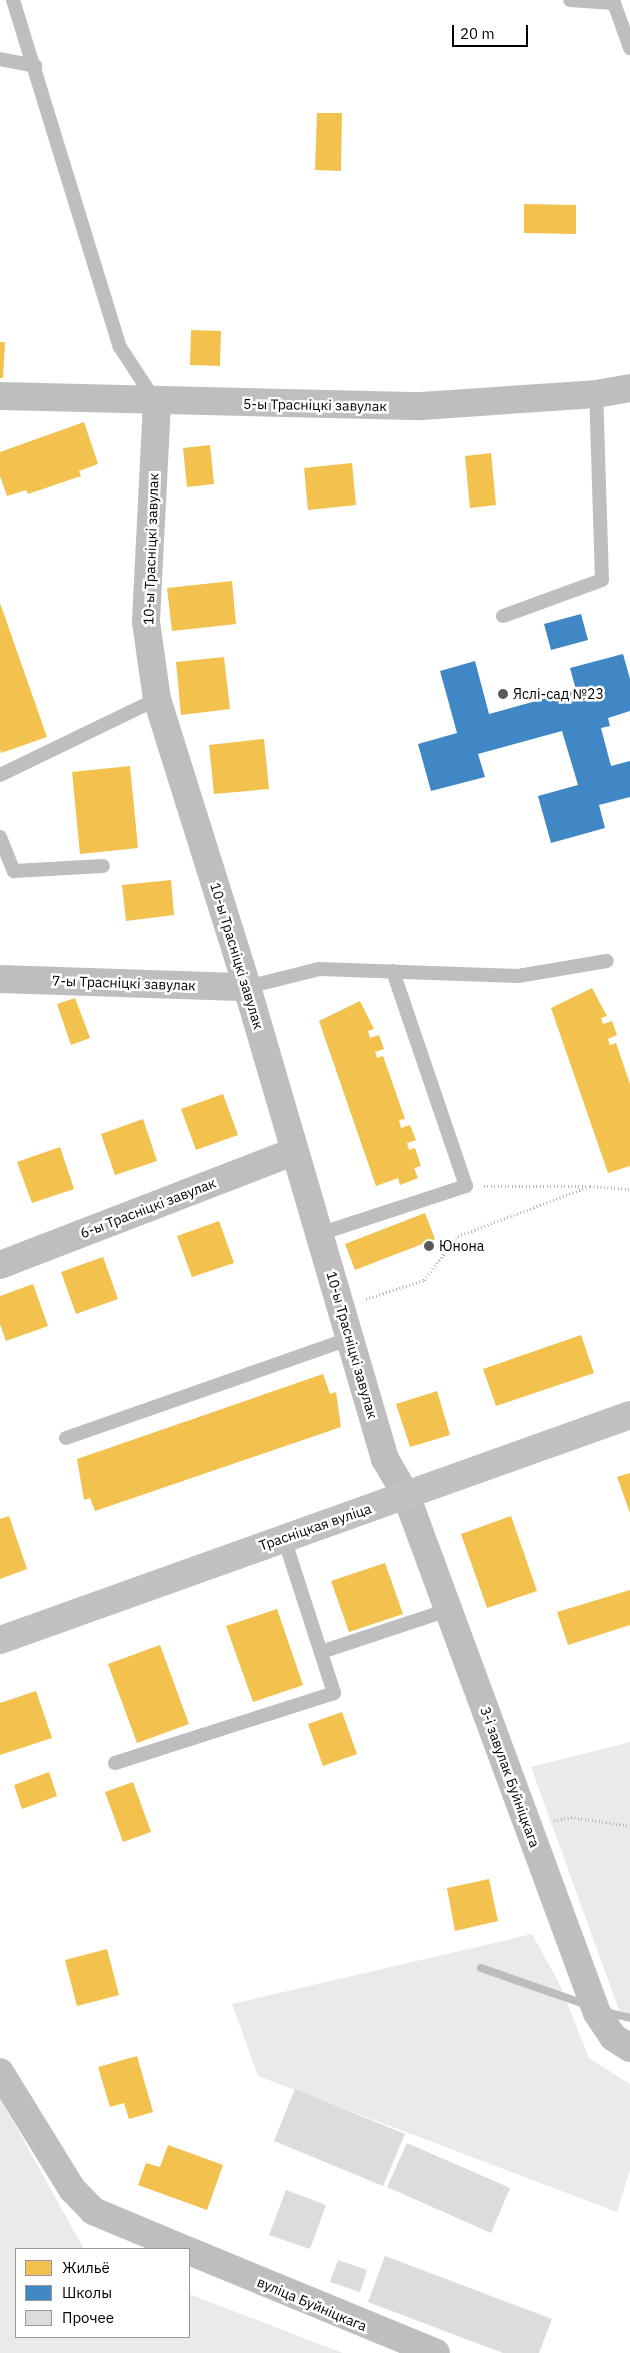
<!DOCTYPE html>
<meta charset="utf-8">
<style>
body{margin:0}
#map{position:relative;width:630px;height:2353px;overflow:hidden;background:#fff;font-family:"IBM Plex Sans",sans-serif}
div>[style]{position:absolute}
.green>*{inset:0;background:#eaeaea}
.homes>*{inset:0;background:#f2c14e}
.schools>*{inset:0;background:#3f88c5}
.stream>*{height:8px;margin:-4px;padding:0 4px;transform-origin:4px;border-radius:4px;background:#bcbcbc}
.building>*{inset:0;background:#dcdcdc}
.path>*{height:3px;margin-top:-1.5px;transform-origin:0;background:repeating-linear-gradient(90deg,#b8b8b8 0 1px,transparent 0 3.5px)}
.lane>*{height:14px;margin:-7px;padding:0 7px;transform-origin:7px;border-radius:7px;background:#bebebe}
.street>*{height:28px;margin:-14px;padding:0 14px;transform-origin:14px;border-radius:14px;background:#bebebe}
.secondary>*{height:28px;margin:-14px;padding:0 14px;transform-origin:14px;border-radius:14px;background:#c1c1c1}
.dots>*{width:14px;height:14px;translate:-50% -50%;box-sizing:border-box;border:2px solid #fff;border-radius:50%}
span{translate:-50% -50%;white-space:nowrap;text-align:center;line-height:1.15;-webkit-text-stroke:5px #fff;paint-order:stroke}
.street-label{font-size:14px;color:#000}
.poi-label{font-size:14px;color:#000}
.left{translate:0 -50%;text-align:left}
.legend{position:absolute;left:15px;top:2248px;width:175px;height:90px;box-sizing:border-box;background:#fff;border:1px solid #999;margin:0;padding:6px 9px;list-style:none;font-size:15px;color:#000}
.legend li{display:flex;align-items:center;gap:10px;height:25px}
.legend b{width:25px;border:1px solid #999}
.scale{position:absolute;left:452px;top:25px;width:76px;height:22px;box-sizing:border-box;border:2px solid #000;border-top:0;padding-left:6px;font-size:15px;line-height:18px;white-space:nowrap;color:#000;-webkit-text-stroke:4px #fff;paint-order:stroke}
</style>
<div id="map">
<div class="green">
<i style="clip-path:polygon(630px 1742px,630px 2023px,619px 2010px,531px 1767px)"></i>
<i style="clip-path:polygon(532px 1934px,560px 1985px,589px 2058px,630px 2084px,630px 2169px,617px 2212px,258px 2076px,232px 2004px)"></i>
<i style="clip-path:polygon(0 2098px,84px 2249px,16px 2249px,16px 2337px,189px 2337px,189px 2294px,343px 2353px,0 2353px)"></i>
</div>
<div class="homes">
<i style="clip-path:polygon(317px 113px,342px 113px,341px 171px,315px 170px)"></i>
<i style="clip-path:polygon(524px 204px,576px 205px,576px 234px,524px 233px)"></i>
<i style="clip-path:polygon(191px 330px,221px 331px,220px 366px,190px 365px)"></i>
<i style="clip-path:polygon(0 342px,5px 342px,3px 378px,0 378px)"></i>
<i style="clip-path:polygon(84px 422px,98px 464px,79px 471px,81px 476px,28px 494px,26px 490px,7px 496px,0 476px,0 452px)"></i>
<i style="clip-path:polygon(210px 445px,214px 484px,187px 487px,183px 448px)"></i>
<i style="clip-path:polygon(491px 453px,496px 505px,470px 508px,465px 456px)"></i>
<i style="clip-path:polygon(352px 463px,356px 505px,308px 510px,304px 468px)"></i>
<i style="clip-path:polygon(232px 581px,236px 624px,172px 631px,167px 588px)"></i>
<i style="clip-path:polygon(0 603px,47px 737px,1px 753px,0 749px)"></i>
<i style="clip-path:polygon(224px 657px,230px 709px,181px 715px,176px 662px)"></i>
<i style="clip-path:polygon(264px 739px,269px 789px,214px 794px,209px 745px)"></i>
<i style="clip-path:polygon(130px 766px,138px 848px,80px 854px,72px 772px)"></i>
<i style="clip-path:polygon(171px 880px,174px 915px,126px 921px,122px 885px)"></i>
<i style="clip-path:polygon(592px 988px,607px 1016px,601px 1018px,603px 1024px,612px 1021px,617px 1035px,608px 1039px,610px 1045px,616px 1043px,630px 1084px,630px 1166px,608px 1173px,551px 1008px)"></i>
<i style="clip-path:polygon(75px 998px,90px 1038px,71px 1045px,57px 1004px)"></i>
<i style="clip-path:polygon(360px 1001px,374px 1029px,368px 1031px,370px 1038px,379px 1035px,384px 1049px,375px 1052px,377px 1058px,383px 1056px,405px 1119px,399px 1120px,401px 1128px,410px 1125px,416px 1140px,407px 1143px,409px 1150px,415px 1148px,421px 1166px,414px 1168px,418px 1178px,400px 1185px,398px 1178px,376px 1186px,319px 1021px)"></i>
<i style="clip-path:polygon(223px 1094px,238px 1135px,196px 1150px,181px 1109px)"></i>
<i style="clip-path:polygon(143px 1119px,157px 1161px,115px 1175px,101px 1134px)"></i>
<i style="clip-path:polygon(60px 1147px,74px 1189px,32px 1203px,17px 1162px)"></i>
<i style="clip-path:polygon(425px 1213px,435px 1239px,355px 1270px,345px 1244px)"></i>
<i style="clip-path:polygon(219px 1221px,234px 1263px,192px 1277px,177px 1236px)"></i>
<i style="clip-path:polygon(103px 1257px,118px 1299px,76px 1314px,61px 1272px)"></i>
<i style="clip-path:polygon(33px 1284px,48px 1326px,6px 1341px,0 1324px,0 1296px)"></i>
<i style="clip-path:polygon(581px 1335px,594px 1373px,496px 1406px,483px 1369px)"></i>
<i style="clip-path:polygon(323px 1374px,330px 1394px,336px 1392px,341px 1427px,95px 1511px,90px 1498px,84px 1500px,77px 1459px)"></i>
<i style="clip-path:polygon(437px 1391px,450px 1435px,410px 1447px,396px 1404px)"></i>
<i style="clip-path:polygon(630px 1473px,630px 1513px,617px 1477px)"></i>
<i style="clip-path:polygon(9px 1516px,27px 1569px,0 1579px,0 1519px)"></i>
<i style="clip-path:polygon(511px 1516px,537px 1591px,487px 1608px,461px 1534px)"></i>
<i style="clip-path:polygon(385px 1563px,403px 1614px,349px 1632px,331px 1581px)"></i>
<i style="clip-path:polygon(630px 1590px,630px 1625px,568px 1645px,557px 1612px)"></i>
<i style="clip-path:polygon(277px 1609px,303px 1685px,253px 1702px,226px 1626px)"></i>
<i style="clip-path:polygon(160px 1645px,189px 1724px,137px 1743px,108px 1664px)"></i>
<i style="clip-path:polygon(36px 1691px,52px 1738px,0 1755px,0 1703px)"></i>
<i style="clip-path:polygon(342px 1712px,357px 1754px,323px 1766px,308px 1724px)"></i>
<i style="clip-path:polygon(49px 1772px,57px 1796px,22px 1809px,14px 1785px)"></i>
<i style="clip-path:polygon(133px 1782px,151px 1832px,123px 1842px,105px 1792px)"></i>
<i style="clip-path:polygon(489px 1879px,498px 1921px,455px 1931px,447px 1888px)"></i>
<i style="clip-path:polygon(107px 1949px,119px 1995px,77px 2006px,65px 1960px)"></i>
<i style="clip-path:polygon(137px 2056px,153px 2112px,129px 2119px,124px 2103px,110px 2107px,98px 2067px)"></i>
<i style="clip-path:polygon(168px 2145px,223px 2165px,207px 2210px,138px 2185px,146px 2163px,160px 2167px)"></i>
</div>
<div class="schools">
<i style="clip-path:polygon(581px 614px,588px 640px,551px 650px,544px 624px)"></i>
<i style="clip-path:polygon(623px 654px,630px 679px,630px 711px,608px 718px,610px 726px,601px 728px,611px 766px,630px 761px,630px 797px,599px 805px,605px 828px,551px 843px,538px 796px,578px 785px,562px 731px,478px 754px,485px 777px,431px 791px,418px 744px,457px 733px,440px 671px,475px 661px,489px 714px,576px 690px,570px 668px)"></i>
</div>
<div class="stream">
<i style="left:481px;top:1968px;width:112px;rotate:19.2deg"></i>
<i style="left:605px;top:2012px;width:26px;rotate:13deg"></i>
</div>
<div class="building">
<i style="clip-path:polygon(295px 2089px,405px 2134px,383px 2186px,274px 2141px)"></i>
<i style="clip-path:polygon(407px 2143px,510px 2188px,491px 2233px,387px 2187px)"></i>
<i style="clip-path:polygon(286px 2190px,326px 2205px,310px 2249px,269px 2235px)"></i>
<i style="clip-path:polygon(385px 2256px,552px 2319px,539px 2353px,503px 2353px,368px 2302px)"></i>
<i style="clip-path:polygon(338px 2260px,367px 2270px,360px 2292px,330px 2282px)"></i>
</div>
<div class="path">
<i style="left:484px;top:1186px;width:103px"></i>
<i style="left:366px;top:1299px;width:61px;rotate:-18.1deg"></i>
<i style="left:424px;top:1280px;width:56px;rotate:-52.3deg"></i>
<i style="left:458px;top:1236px;width:141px;rotate:-20.7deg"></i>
<i style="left:590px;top:1186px;width:40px;rotate:4.3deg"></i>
<i style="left:554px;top:1821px;width:17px;rotate:-13deg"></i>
<i style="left:571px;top:1817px;width:60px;rotate:8.7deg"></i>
</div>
<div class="lane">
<i style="left:13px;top:0;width:363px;rotate:72.9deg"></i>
<i style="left:120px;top:347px;width:66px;rotate:56.8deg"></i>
<i style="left:570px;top:0;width:44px;rotate:3.9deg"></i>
<i style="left:614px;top:3px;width:48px;rotate:70.4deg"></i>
<i style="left:0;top:59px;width:36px;rotate:11deg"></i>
<i style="left:503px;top:616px;width:105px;rotate:-20deg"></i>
<i style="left:602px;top:580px;width:186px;rotate:-91.8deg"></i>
<i style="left:0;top:775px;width:174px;rotate:-25.8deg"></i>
<i style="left:0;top:837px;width:37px;rotate:68deg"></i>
<i style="left:14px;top:871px;width:89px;rotate:-3.2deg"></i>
<i style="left:247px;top:987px;width:74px;rotate:-14deg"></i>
<i style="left:319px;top:969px;width:199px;rotate:2deg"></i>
<i style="left:518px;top:976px;width:90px;rotate:-9.6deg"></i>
<i style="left:319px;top:1234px;width:155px;rotate:-18.1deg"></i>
<i style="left:466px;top:1186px;width:227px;rotate:-108.8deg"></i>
<i style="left:66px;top:1438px;width:302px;rotate:-19.3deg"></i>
<i style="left:321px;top:1652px;width:134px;rotate:-18.3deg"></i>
<i style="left:115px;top:1763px;width:230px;rotate:-17.7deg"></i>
<i style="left:334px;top:1693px;width:163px;rotate:-107.9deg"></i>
</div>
<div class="street">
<i style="left:0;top:396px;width:421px;rotate:1.4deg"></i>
<i style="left:421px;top:406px;width:175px;rotate:-3.9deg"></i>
<i style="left:596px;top:394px;width:35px;rotate:-10deg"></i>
<i style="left:157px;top:403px;width:219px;rotate:92.9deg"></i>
<i style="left:146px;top:622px;width:78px;rotate:81.9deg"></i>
<i style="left:157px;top:699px;width:302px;rotate:72.6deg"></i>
<i style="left:247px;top:987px;width:492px;rotate:73.7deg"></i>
<i style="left:385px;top:1459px;width:42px;rotate:59.7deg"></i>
<i style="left:406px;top:1495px;width:552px;rotate:69.76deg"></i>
<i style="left:597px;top:2013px;width:29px;rotate:56deg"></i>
<i style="left:613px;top:2037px;width:20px;rotate:33deg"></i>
<i style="left:0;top:979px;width:247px;rotate:1.9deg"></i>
<i style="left:0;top:1265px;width:316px;rotate:-21.1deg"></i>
<i style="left:0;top:2072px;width:137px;rotate:58.4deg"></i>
<i style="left:72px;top:2189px;width:30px;rotate:46deg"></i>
<i style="left:93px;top:2211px;width:99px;rotate:22.7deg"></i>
<i style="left:189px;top:2251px;width:267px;rotate:22.4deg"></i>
</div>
<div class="secondary">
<i style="left:0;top:1640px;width:669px;rotate:-19.65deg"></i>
</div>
<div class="dots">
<i style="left:503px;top:694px;background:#595959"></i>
<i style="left:429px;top:1246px;background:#595959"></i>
</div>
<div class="street-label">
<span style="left:315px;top:405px;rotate:1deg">5-ы Трасніцкі завулак</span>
<span style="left:151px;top:549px;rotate:-88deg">10-ы Трасніцкі завулак</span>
<span style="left:237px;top:956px;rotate:73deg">10-ы Трасніцкі завулак</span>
<span style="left:124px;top:983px;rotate:2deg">7-ы Трасніцкі завулак</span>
<span style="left:148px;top:1208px;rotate:-21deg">6-ы Трасніцкі завулак</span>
<span style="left:352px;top:1345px;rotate:74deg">10-ы Трасніцкі завулак</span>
<span style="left:315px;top:1527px;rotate:-19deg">Трасніцкая вуліца</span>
<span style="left:510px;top:1777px;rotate:70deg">3-і завулак Буйніцкага</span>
<span style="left:312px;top:2304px;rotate:23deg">вуліца Буйніцкага</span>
</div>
<div class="poi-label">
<span class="left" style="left:513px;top:694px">Яслі-сад №23</span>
<span class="left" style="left:439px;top:1246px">Юнона</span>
</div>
<ul class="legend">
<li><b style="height:14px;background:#f2c14e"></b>Жильё</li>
<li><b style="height:14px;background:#3f88c5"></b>Школы</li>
<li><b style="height:14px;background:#dcdcdc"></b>Прочее</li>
</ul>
<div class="scale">20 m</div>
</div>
